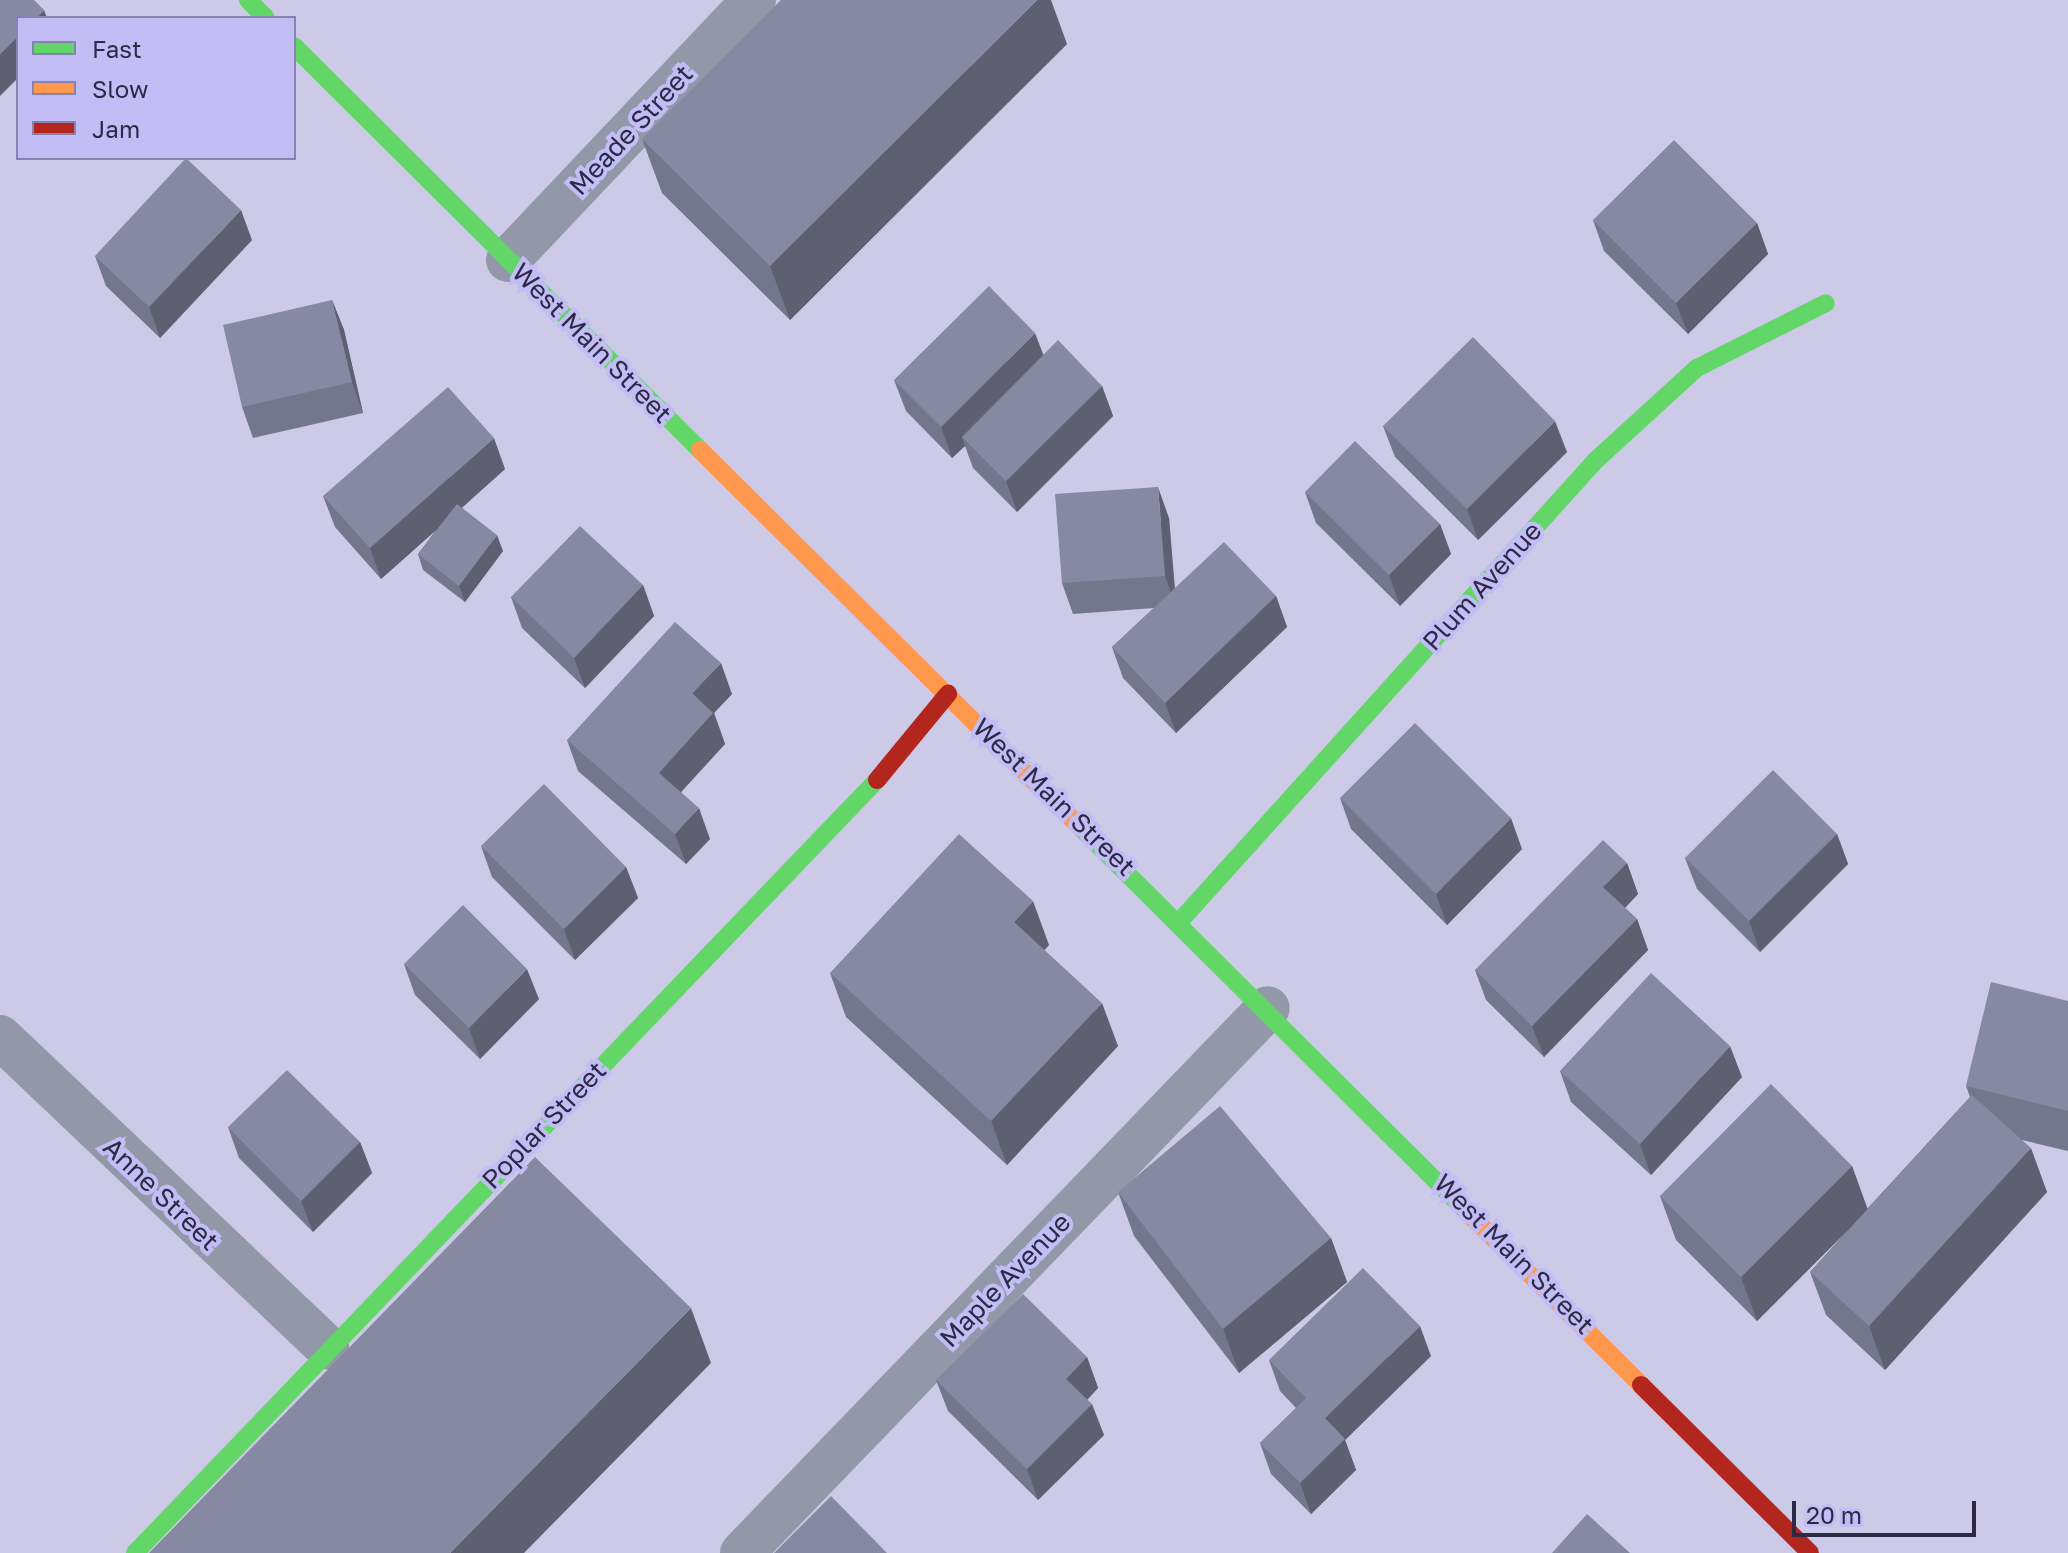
<!DOCTYPE html>
<style>
body{margin:0}
#map{position:relative;width:2068px;height:1553px;overflow:hidden;background:#cdcae8;font-family:"Golos Text",sans-serif}
div>[style]{position:absolute}
.street>*{height:44px;margin:-22px;padding:0 22px;transform-origin:22px;border-radius:22px;background:#9298a8}
.fast>*{height:18px;margin:-9px;padding:0 9px;transform-origin:9px;border-radius:9px;background:#63d668}
.slow>*{height:18px;margin:-9px;padding:0 9px;transform-origin:9px;border-radius:9px;background:#ff974d}
.jam>*{height:18px;margin:-9px;padding:0 9px;transform-origin:9px;border-radius:9px;background:#b3261e}
.wall>*{inset:0;background:#74768c}
.shaded-wall>*{inset:0;background:#5e6072}
.building>*{inset:0;background:#8789a3}
span{translate:-50% -50%;white-space:nowrap;text-align:center;line-height:1.15;-webkit-text-stroke:8px #c3bdf5;paint-order:stroke}
.street-label{font-size:26px;color:#2e2a46}
.legend{position:absolute;left:16px;top:16px;width:280px;height:144px;box-sizing:border-box;background:#c3bdf5;border:2px solid #8782af;margin:0;padding:10px 14px;list-style:none;font-size:24px;color:#2e2a46}
.legend li{display:flex;align-items:center;gap:16px;height:40px}
.legend b{width:40px;border:2px solid #8782af}
.scale{position:absolute;left:1792px;top:1501px;width:184px;height:36px;box-sizing:border-box;border:4px solid #2e2a46;border-top:0;padding-left:10px;font-size:24px;line-height:28px;white-space:nowrap;color:#2e2a46;-webkit-text-stroke:6px #c3bdf5;paint-order:stroke}
</style>
<div id="map">
<div class="street">
<i style="left:508px;top:260px;width:358px;rotate:-46.6deg"></i>
<i style="left:0;top:1037px;width:451px;rotate:43.5deg"></i>
<i style="left:742px;top:1553px;width:757px;rotate:-46.02deg"></i>
</div>
<div class="fast">
<i style="left:248px;top:0;width:25px;rotate:45deg"></i>
<i style="left:294px;top:46px;width:573px;rotate:44.86deg"></i>
<i style="left:1076px;top:823px;width:554px;rotate:44.85deg"></i>
<i style="left:1180px;top:921px;width:620px;rotate:-47.94deg"></i>
<i style="left:1595px;top:461px;width:138px;rotate:-42.4deg"></i>
<i style="left:1697px;top:368px;width:144px;rotate:-26.7deg"></i>
<i style="left:135px;top:1553px;width:1071px;rotate:-46.17deg"></i>
</div>
<div class="slow">
<i style="left:700px;top:450px;width:530px;rotate:44.77deg"></i>
<i style="left:1469px;top:1214px;width:243px;rotate:44.8deg"></i>
</div>
<div class="jam">
<i style="left:877px;top:780px;width:112px;rotate:-50.5deg"></i>
<i style="left:1641px;top:1385px;width:238px;rotate:44.8deg"></i>
</div>
<div class="wall">
<i style="clip-path:polygon(1067px 44px,790px 320px,662px 193px,642px 139px)"></i>
<i style="clip-path:polygon(1593px 220px,1757px 223px,1768px 254px,1688px 334px,1604px 251px)"></i>
<i style="clip-path:polygon(252px 240px,160px 338px,106px 286px,95px 256px)"></i>
<i style="clip-path:polygon(332px 300px,344px 330px,363px 413px,253px 438px,242px 407px)"></i>
<i style="clip-path:polygon(1043px 355px,1102px 386px,1113px 416px,1017px 512px,973px 468px,965px 446px,952px 458px,906px 411px,894px 380px)"></i>
<i style="clip-path:polygon(1383px 426px,1567px 452px,1478px 540px,1395px 457px)"></i>
<i style="clip-path:polygon(505px 469px,462px 508px,503px 551px,465px 602px,423px 570px,418px 554px,436px 530px,381px 579px,335px 527px,323px 496px)"></i>
<i style="clip-path:polygon(1305px 492px,1440px 524px,1451px 554px,1400px 606px,1316px 523px)"></i>
<i style="clip-path:polygon(1169px 518px,1175px 588px,1276px 596px,1287px 627px,1176px 733px,1123px 678px,1112px 647px,1154px 608px,1073px 614px,1062px 583px)"></i>
<i style="clip-path:polygon(643px 585px,654px 616px,585px 688px,522px 628px,511px 597px)"></i>
<i style="clip-path:polygon(732px 694px,714px 713px,725px 744px,681px 792px,710px 839px,686px 864px,578px 771px,567px 740px)"></i>
<i style="clip-path:polygon(1340px 798px,1522px 849px,1447px 925px,1351px 829px)"></i>
<i style="clip-path:polygon(1837px 834px,1848px 864px,1760px 952px,1697px 889px,1685px 858px)"></i>
<i style="clip-path:polygon(481px 846px,626px 867px,638px 898px,575px 960px,492px 877px)"></i>
<i style="clip-path:polygon(1627px 863px,1638px 894px,1625px 908px,1637px 919px,1648px 950px,1544px 1057px,1486px 1000px,1475px 970px)"></i>
<i style="clip-path:polygon(1049px 945px,1044px 950px,1118px 1046px,1007px 1165px,846px 1017px,830px 973px)"></i>
<i style="clip-path:polygon(404px 964px,539px 999px,480px 1059px,415px 995px)"></i>
<i style="clip-path:polygon(2068px 1001px,2068px 1151px,2022px 1140px,2047px 1192px,1885px 1370px,1826px 1315px,1810px 1272px,1847px 1231px,1757px 1321px,1676px 1240px,1660px 1196px,1852px 1166px,1867px 1209px,1970px 1097px,1966px 1086px)"></i>
<i style="clip-path:polygon(1560px 1071px,1742px 1077px,1651px 1175px,1571px 1102px)"></i>
<i style="clip-path:polygon(228px 1127px,360px 1142px,372px 1173px,313px 1232px,239px 1158px)"></i>
<i style="clip-path:polygon(1118px 1192px,1331px 1238px,1347px 1282px,1239px 1373px,1134px 1236px)"></i>
<i style="clip-path:polygon(1431px 1356px,1345px 1440px,1356px 1470px,1311px 1514px,1271px 1474px,1260px 1443px,1296px 1408px,1280px 1391px,1269px 1360px)"></i>
<i style="clip-path:polygon(1087px 1357px,1098px 1388px,1087px 1399px,1104px 1435px,1038px 1500px,948px 1411px,936px 1380px)"></i>
</div>
<div class="shaded-wall">
<i style="clip-path:polygon(1037px 0,1051px 0,1067px 44px,790px 320px,770px 266px)"></i>
<i style="clip-path:polygon(44px 10px,47px 18px,36px 18px)"></i>
<i style="clip-path:polygon(18px 36px,18px 78px,0 96px,0 54px)"></i>
<i style="clip-path:polygon(241px 210px,252px 240px,160px 338px,149px 307px)"></i>
<i style="clip-path:polygon(1757px 223px,1768px 254px,1688px 334px,1676px 303px)"></i>
<i style="clip-path:polygon(332px 300px,344px 330px,363px 413px,352px 382px)"></i>
<i style="clip-path:polygon(1035px 333px,1047px 364px,962px 437px,965px 446px,952px 458px,941px 427px)"></i>
<i style="clip-path:polygon(1102px 386px,1113px 416px,1017px 512px,1006px 481px)"></i>
<i style="clip-path:polygon(1555px 421px,1567px 452px,1478px 540px,1467px 509px)"></i>
<i style="clip-path:polygon(494px 438px,505px 469px,381px 579px,370px 548px)"></i>
<i style="clip-path:polygon(1158px 487px,1169px 518px,1176px 607px,1165px 576px)"></i>
<i style="clip-path:polygon(1440px 524px,1451px 554px,1400px 606px,1389px 575px)"></i>
<i style="clip-path:polygon(497px 535px,503px 551px,465px 602px,459px 586px)"></i>
<i style="clip-path:polygon(643px 585px,654px 616px,585px 688px,574px 658px)"></i>
<i style="clip-path:polygon(1276px 596px,1287px 627px,1176px 733px,1165px 703px)"></i>
<i style="clip-path:polygon(721px 663px,732px 694px,714px 713px,725px 744px,670px 804px,659px 773px,692px 693px)"></i>
<i style="clip-path:polygon(699px 808px,710px 839px,686px 864px,675px 834px)"></i>
<i style="clip-path:polygon(1511px 818px,1522px 849px,1447px 925px,1436px 894px)"></i>
<i style="clip-path:polygon(1837px 834px,1848px 864px,1760px 952px,1749px 921px)"></i>
<i style="clip-path:polygon(1627px 863px,1638px 894px,1615px 918px,1603px 887px)"></i>
<i style="clip-path:polygon(626px 867px,638px 898px,575px 960px,564px 929px)"></i>
<i style="clip-path:polygon(1033px 901px,1049px 945px,1030px 966px,1014px 922px)"></i>
<i style="clip-path:polygon(1637px 919px,1648px 950px,1544px 1057px,1532px 1026px)"></i>
<i style="clip-path:polygon(527px 969px,539px 999px,480px 1059px,469px 1028px)"></i>
<i style="clip-path:polygon(1102px 1003px,1118px 1046px,1007px 1165px,991px 1121px)"></i>
<i style="clip-path:polygon(1730px 1046px,1742px 1077px,1651px 1175px,1640px 1144px)"></i>
<i style="clip-path:polygon(360px 1142px,372px 1173px,313px 1232px,301px 1201px)"></i>
<i style="clip-path:polygon(2031px 1148px,2047px 1192px,1885px 1370px,1869px 1326px)"></i>
<i style="clip-path:polygon(1852px 1166px,1868px 1210px,1757px 1321px,1741px 1277px)"></i>
<i style="clip-path:polygon(1331px 1238px,1347px 1282px,1239px 1373px,1223px 1329px)"></i>
<i style="clip-path:polygon(691px 1308px,711px 1363px,524px 1553px,450px 1553px)"></i>
<i style="clip-path:polygon(1420px 1326px,1431px 1356px,1345px 1440px,1356px 1470px,1311px 1514px,1300px 1483px,1325px 1418px)"></i>
<i style="clip-path:polygon(1087px 1357px,1098px 1388px,1078px 1410px,1066px 1379px)"></i>
<i style="clip-path:polygon(1092px 1404px,1104px 1435px,1038px 1500px,1027px 1469px)"></i>
</div>
<div class="building">
<i style="clip-path:polygon(0 0,34px 0,44px 10px,36px 18px,18px 18px,18px 36px,0 54px)"></i>
<i style="clip-path:polygon(781px 0,1037px 0,770px 266px,642px 139px)"></i>
<i style="clip-path:polygon(1674px 140px,1757px 223px,1676px 303px,1593px 220px)"></i>
<i style="clip-path:polygon(186px 158px,241px 210px,149px 307px,95px 256px)"></i>
<i style="clip-path:polygon(989px 286px,1035px 333px,941px 427px,894px 380px)"></i>
<i style="clip-path:polygon(332px 300px,352px 382px,242px 407px,223px 325px)"></i>
<i style="clip-path:polygon(1473px 337px,1555px 421px,1467px 509px,1383px 426px)"></i>
<i style="clip-path:polygon(1058px 340px,1102px 386px,1006px 481px,962px 437px)"></i>
<i style="clip-path:polygon(448px 387px,494px 438px,370px 548px,323px 496px)"></i>
<i style="clip-path:polygon(1355px 441px,1440px 524px,1389px 575px,1305px 492px)"></i>
<i style="clip-path:polygon(1158px 487px,1165px 576px,1062px 583px,1055px 494px)"></i>
<i style="clip-path:polygon(457px 504px,497px 535px,459px 586px,418px 554px)"></i>
<i style="clip-path:polygon(580px 526px,643px 585px,574px 658px,511px 597px)"></i>
<i style="clip-path:polygon(1224px 542px,1276px 596px,1165px 703px,1112px 647px)"></i>
<i style="clip-path:polygon(675px 622px,721px 663px,692px 693px,713px 713px,659px 773px,699px 808px,675px 834px,567px 740px)"></i>
<i style="clip-path:polygon(1415px 723px,1511px 818px,1436px 894px,1340px 798px)"></i>
<i style="clip-path:polygon(1773px 770px,1837px 834px,1749px 921px,1685px 858px)"></i>
<i style="clip-path:polygon(544px 784px,626px 867px,564px 929px,481px 846px)"></i>
<i style="clip-path:polygon(959px 834px,1033px 901px,1014px 922px,1102px 1003px,991px 1121px,830px 973px)"></i>
<i style="clip-path:polygon(1603px 840px,1627px 863px,1603px 887px,1637px 919px,1532px 1026px,1475px 970px)"></i>
<i style="clip-path:polygon(463px 905px,527px 969px,469px 1028px,404px 964px)"></i>
<i style="clip-path:polygon(1651px 973px,1730px 1046px,1640px 1144px,1560px 1071px)"></i>
<i style="clip-path:polygon(1991px 982px,2068px 1001px,2068px 1111px,1966px 1086px)"></i>
<i style="clip-path:polygon(287px 1070px,360px 1142px,301px 1201px,228px 1127px)"></i>
<i style="clip-path:polygon(1771px 1084px,1852px 1166px,1741px 1277px,1660px 1196px)"></i>
<i style="clip-path:polygon(1972px 1095px,2031px 1148px,1869px 1326px,1810px 1272px)"></i>
<i style="clip-path:polygon(1220px 1106px,1331px 1238px,1223px 1329px,1118px 1192px)"></i>
<i style="clip-path:polygon(535px 1157px,691px 1308px,450px 1553px,149px 1553px)"></i>
<i style="clip-path:polygon(1363px 1268px,1420px 1326px,1325px 1418px,1345px 1439px,1300px 1483px,1260px 1443px,1306px 1398px,1269px 1360px)"></i>
<i style="clip-path:polygon(1023px 1294px,1087px 1357px,1066px 1379px,1092px 1404px,1027px 1469px,936px 1380px)"></i>
<i style="clip-path:polygon(831px 1496px,887px 1553px,774px 1553px)"></i>
<i style="clip-path:polygon(1587px 1514px,1630px 1553px,1552px 1553px)"></i>
</div>
<div class="street-label">
<span style="left:631px;top:130px;rotate:-47deg">Meade Street</span>
<span style="left:592px;top:343px;rotate:45deg">West Main Street</span>
<span style="left:1482px;top:586px;rotate:-48deg">Plum Avenue</span>
<span style="left:1054px;top:797px;rotate:44deg">West Main Street</span>
<span style="left:544px;top:1125px;rotate:-46deg">Poplar Street</span>
<span style="left:161px;top:1194px;rotate:44deg">Anne Street</span>
<span style="left:1514px;top:1254px;rotate:45deg">West Main Street</span>
<span style="left:1005px;top:1280px;rotate:-46deg">Maple Avenue</span>
</div>
<ul class="legend">
<li><b style="height:10px;background:#63d668"></b>Fast</li>
<li><b style="height:10px;background:#ff974d"></b>Slow</li>
<li><b style="height:10px;background:#b3261e"></b>Jam</li>
</ul>
<div class="scale">20 m</div>
</div>
